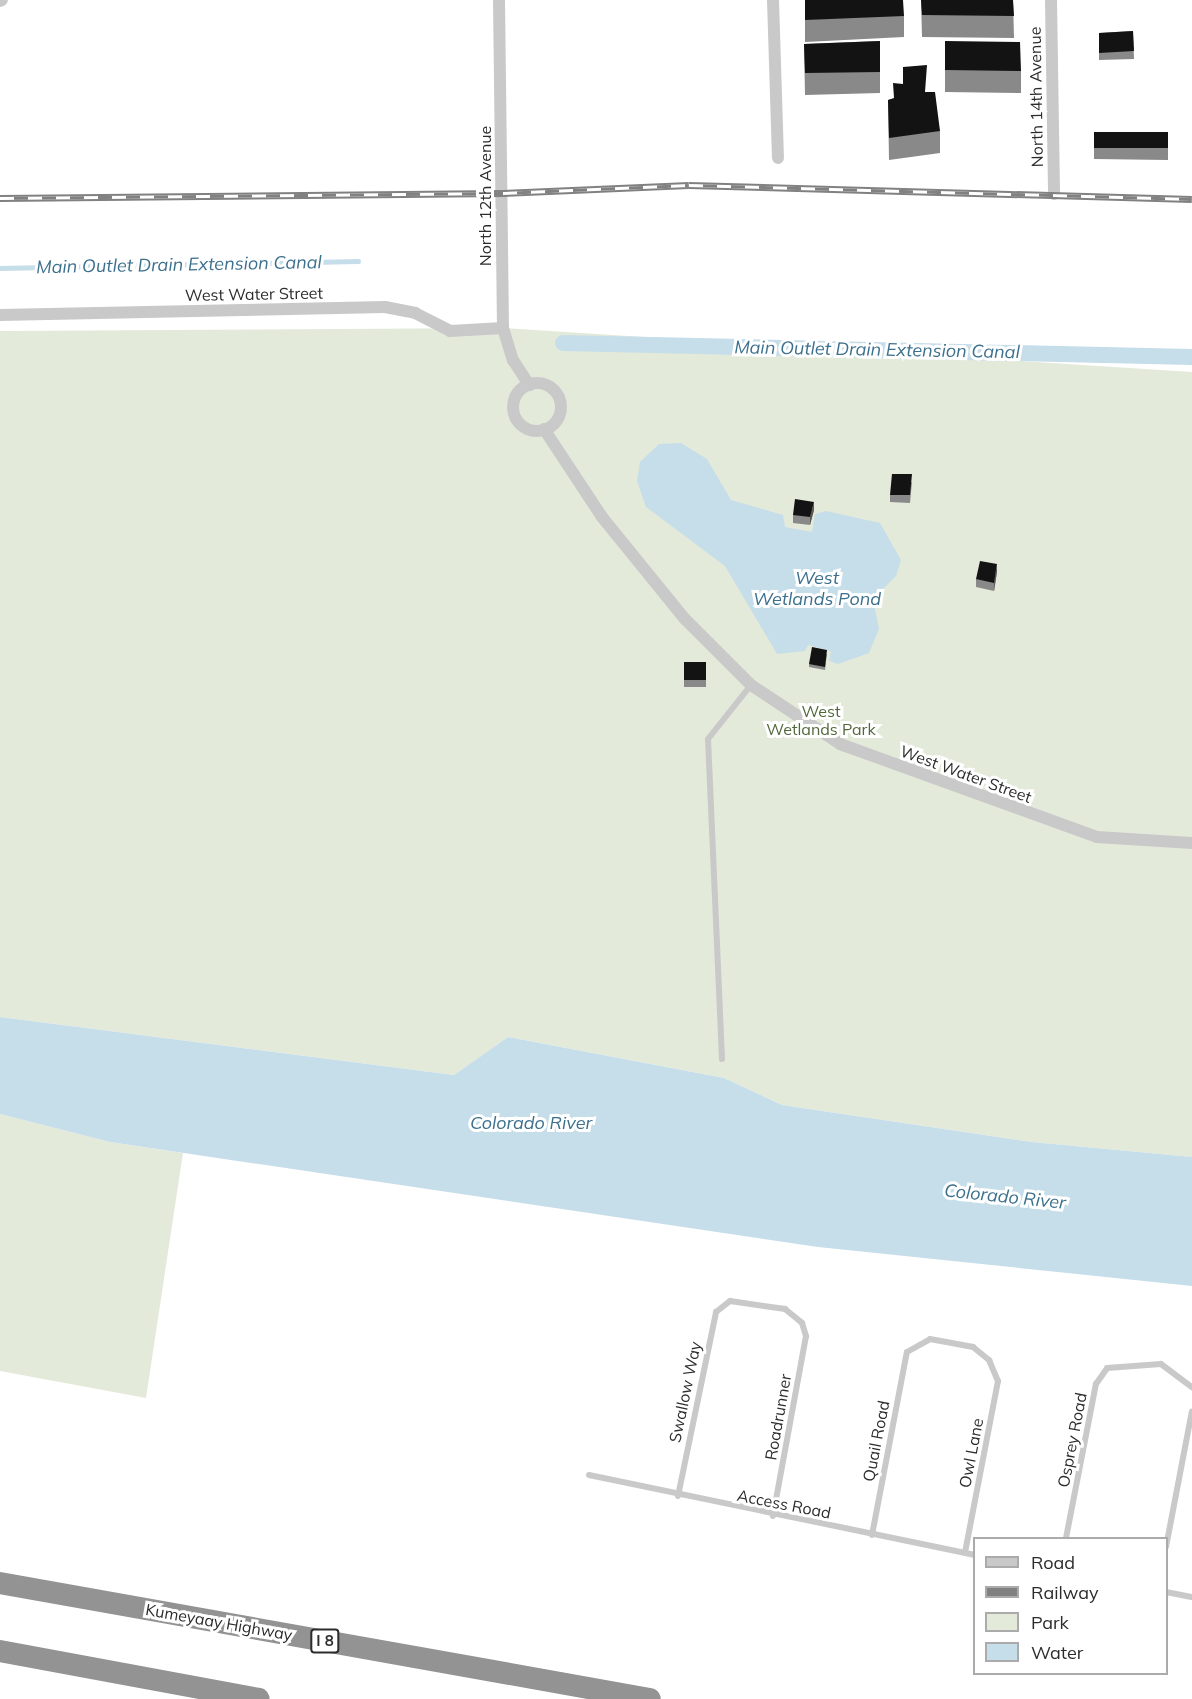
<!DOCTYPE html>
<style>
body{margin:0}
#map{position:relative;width:1192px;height:1699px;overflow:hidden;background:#fff;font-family:Mulish,sans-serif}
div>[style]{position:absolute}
.green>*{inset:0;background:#e3eada}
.water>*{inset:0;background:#c6ddea}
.stream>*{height:4.5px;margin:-2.25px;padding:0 2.25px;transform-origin:2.25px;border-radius:2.25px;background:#c6ddea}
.canal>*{height:16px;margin:-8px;padding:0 8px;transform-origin:8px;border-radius:8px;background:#c6ddea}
.lane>*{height:6px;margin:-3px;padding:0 3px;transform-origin:3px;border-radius:3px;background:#c9c9c9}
.street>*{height:12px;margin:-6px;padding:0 6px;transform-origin:6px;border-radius:6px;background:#c9c9c9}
.street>.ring{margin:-6px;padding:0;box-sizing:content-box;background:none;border:12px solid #c9c9c9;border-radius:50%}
.highway>*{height:22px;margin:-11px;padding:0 11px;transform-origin:11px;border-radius:11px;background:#939393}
.rail>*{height:7px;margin-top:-3.5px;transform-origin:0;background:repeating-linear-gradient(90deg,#fff 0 14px,#818181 0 28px);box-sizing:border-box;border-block:2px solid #818181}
.wall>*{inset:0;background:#898989}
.shaded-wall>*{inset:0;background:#5a5a5a}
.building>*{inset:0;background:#131313}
span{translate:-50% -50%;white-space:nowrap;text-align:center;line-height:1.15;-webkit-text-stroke:6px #fff;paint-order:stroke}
.shield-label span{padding:2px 4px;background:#fff;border:2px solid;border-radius:4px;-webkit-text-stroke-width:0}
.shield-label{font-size:15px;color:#2c2c2c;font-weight:700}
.street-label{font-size:16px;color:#2c2c2c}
.park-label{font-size:16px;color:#51673b}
.water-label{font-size:18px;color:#3c708d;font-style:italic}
.legend{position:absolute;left:973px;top:1537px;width:195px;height:138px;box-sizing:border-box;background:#fff;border:2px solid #ababab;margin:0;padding:8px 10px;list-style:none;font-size:18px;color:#2c2c2c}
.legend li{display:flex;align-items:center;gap:12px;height:30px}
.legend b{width:30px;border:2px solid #ababab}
</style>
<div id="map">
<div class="green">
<i style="clip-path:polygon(503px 328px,1192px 372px,1192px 1157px,1032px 1142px,782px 1105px,724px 1078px,508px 1037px,454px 1075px,0 1017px,0 331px)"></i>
<i style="clip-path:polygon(0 1114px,110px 1142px,183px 1153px,146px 1398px,0 1371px)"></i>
</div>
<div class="water">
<i style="clip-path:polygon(681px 443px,707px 459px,731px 500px,783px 515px,785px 527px,812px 532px,815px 514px,826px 511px,880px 523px,901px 560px,896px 576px,873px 599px,879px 629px,869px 653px,838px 664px,829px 661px,831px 651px,808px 645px,805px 651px,777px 654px,725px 566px,646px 507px,637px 481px,640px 462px,659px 444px)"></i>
<i style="clip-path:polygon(0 1017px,454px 1075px,508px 1037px,724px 1078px,782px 1105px,1032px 1142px,1192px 1157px,1192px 1286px,818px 1247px,110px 1142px,0 1114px)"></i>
</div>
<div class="stream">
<i style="left:0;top:268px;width:358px;rotate:-1.1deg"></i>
</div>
<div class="canal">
<i style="left:563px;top:343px;width:629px;rotate:1.28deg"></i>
</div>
<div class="lane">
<i style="left:722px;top:1059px;width:320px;rotate:-92.5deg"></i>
<i style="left:708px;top:739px;width:69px;rotate:-51.5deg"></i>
<i style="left:589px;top:1475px;width:393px;rotate:11.7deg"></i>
<i style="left:678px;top:1496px;width:188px;rotate:-78.3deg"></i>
<i style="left:716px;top:1312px;width:18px;rotate:-38deg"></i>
<i style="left:730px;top:1301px;width:56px;rotate:8.3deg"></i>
<i style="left:785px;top:1309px;width:22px;rotate:39deg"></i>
<i style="left:802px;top:1323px;width:14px;rotate:73deg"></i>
<i style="left:806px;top:1336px;width:183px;rotate:100.4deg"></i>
<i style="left:872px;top:1535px;width:186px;rotate:-79.2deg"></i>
<i style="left:907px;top:1352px;width:26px;rotate:-29deg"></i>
<i style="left:930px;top:1339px;width:44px;rotate:10.5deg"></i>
<i style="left:973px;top:1347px;width:21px;rotate:39deg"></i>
<i style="left:989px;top:1360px;width:23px;rotate:67deg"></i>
<i style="left:998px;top:1381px;width:175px;rotate:100.9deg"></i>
<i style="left:1066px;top:1538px;width:157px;rotate:-79deg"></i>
<i style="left:1096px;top:1384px;width:19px;rotate:-55deg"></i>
<i style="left:1107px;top:1368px;width:54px;rotate:-4.2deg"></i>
<i style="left:1161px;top:1364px;width:39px;rotate:37deg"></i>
<i style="left:1166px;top:1547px;width:138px;rotate:-79.2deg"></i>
<i style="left:1166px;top:1592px;width:26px;rotate:11deg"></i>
</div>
<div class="street">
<i style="left:499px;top:0;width:328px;rotate:89.3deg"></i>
<i style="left:503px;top:328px;width:34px;rotate:73deg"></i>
<i style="left:513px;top:360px;width:30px;rotate:57deg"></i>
<i style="left:773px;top:0;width:158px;rotate:88.2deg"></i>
<i style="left:1051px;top:0;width:194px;rotate:89.1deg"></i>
<i style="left:0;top:1px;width:2px;rotate:-27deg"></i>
<i style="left:0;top:315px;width:385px;rotate:-1.2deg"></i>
<i style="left:385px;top:307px;width:31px;rotate:11deg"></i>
<i style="left:415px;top:313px;width:39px;rotate:27deg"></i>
<i style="left:450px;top:331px;width:53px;rotate:-3.2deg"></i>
<i class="ring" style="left:513px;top:383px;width:36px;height:36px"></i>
<i style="left:544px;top:429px;width:105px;rotate:56.6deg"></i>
<i style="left:602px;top:517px;width:132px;rotate:50.9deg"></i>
<i style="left:685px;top:619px;width:93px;rotate:45deg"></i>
<i style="left:751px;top:685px;width:107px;rotate:33.5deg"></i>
<i style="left:840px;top:744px;width:273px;rotate:19.9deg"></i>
<i style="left:1097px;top:837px;width:95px;rotate:3.6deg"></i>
</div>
<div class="highway">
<i style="left:0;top:1583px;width:660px;rotate:10.12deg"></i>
<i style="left:0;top:1651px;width:263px;rotate:10.5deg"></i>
</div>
<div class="rail">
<i style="left:0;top:198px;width:503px;rotate:-0.57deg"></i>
<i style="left:503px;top:193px;width:186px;rotate:-2.5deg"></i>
<i style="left:689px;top:185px;width:503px;rotate:1.59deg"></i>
</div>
<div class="wall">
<i style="clip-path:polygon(805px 0,904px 16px,904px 37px,805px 42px)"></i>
<i style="clip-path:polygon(921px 0,1013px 0,1014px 38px,922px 37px)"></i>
<i style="clip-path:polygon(1133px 31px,1134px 59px,1099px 60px,1099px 33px)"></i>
<i style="clip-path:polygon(880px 41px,880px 93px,805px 95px,804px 44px)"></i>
<i style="clip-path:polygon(945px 41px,1021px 71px,1021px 93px,945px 92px)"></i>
<i style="clip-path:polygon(926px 92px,940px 131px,940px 153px,889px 160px,888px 100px)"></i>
<i style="clip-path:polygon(1094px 132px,1168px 132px,1168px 160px,1094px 159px)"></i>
<i style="clip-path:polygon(912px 482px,910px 503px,890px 502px,890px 495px)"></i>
<i style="clip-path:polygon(814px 510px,810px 525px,793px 523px,793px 515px)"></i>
<i style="clip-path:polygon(997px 572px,994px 591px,976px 587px,976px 579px)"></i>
<i style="clip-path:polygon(827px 654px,825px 670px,809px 667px,809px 664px)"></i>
<i style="clip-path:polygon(684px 662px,706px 662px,706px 687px,684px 687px)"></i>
</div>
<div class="shaded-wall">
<i style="clip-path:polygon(814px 502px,814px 510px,810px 525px,810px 517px)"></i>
<i style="clip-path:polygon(997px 564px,997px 572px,994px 591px,994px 583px)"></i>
</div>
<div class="building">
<i style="clip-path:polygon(805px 0,903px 0,904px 16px,805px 20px)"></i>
<i style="clip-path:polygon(921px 0,1013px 0,1014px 16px,922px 15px)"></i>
<i style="clip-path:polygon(1133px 31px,1134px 51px,1099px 53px,1099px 33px)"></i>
<i style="clip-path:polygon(880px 41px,880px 72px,805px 73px,804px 44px)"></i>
<i style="clip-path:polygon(945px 41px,1020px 42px,1021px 71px,945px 70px)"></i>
<i style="clip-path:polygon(927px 65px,925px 92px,935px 92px,940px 131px,889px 138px,888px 100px,894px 98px,893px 83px,903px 84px,903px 67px)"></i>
<i style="clip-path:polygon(1094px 132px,1168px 132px,1168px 148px,1094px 148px)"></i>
<i style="clip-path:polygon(892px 474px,912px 474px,910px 495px,890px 495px)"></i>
<i style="clip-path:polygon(795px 499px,814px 502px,810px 517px,793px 515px)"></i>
<i style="clip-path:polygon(980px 561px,997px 564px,994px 583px,976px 579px)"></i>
<i style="clip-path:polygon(812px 647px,827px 650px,825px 667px,809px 664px)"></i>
<i style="clip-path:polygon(684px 662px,706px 662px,706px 680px,684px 680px)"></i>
</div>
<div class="shield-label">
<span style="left:325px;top:1641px">I 8</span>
</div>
<div class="street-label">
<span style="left:1036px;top:97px;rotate:-91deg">North 14th Avenue</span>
<span style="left:485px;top:196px;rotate:-90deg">North 12th Avenue</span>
<span style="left:254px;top:294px;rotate:-1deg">West Water Street</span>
<span style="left:966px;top:774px;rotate:20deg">West Water Street</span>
<span style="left:685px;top:1392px;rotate:-78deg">Swallow Way</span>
<span style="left:778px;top:1417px;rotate:-80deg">Roadrunner</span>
<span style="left:1072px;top:1440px;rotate:-79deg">Osprey Road</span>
<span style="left:876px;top:1441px;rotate:-79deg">Quail Road</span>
<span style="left:971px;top:1453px;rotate:-79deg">Owl Lane</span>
<span style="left:784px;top:1504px;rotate:11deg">Access Road</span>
<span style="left:219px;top:1622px;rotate:10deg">Kumeyaay Highway</span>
</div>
<div class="park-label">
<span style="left:821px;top:720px">West<br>Wetlands Park</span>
</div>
<div class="water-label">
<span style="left:179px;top:265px;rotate:-1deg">Main Outlet Drain Extension Canal</span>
<span style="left:877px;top:350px;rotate:1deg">Main Outlet Drain Extension Canal</span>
<span style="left:817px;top:589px">West<br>Wetlands Pond</span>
<span style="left:531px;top:1123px">Colorado River</span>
<span style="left:1005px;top:1197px;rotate:6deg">Colorado River</span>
</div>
<ul class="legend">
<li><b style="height:8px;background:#c9c9c9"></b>Road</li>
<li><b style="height:8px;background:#818181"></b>Railway</li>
<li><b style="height:16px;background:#e3eada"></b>Park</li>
<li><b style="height:16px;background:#c6ddea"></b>Water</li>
</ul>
</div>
